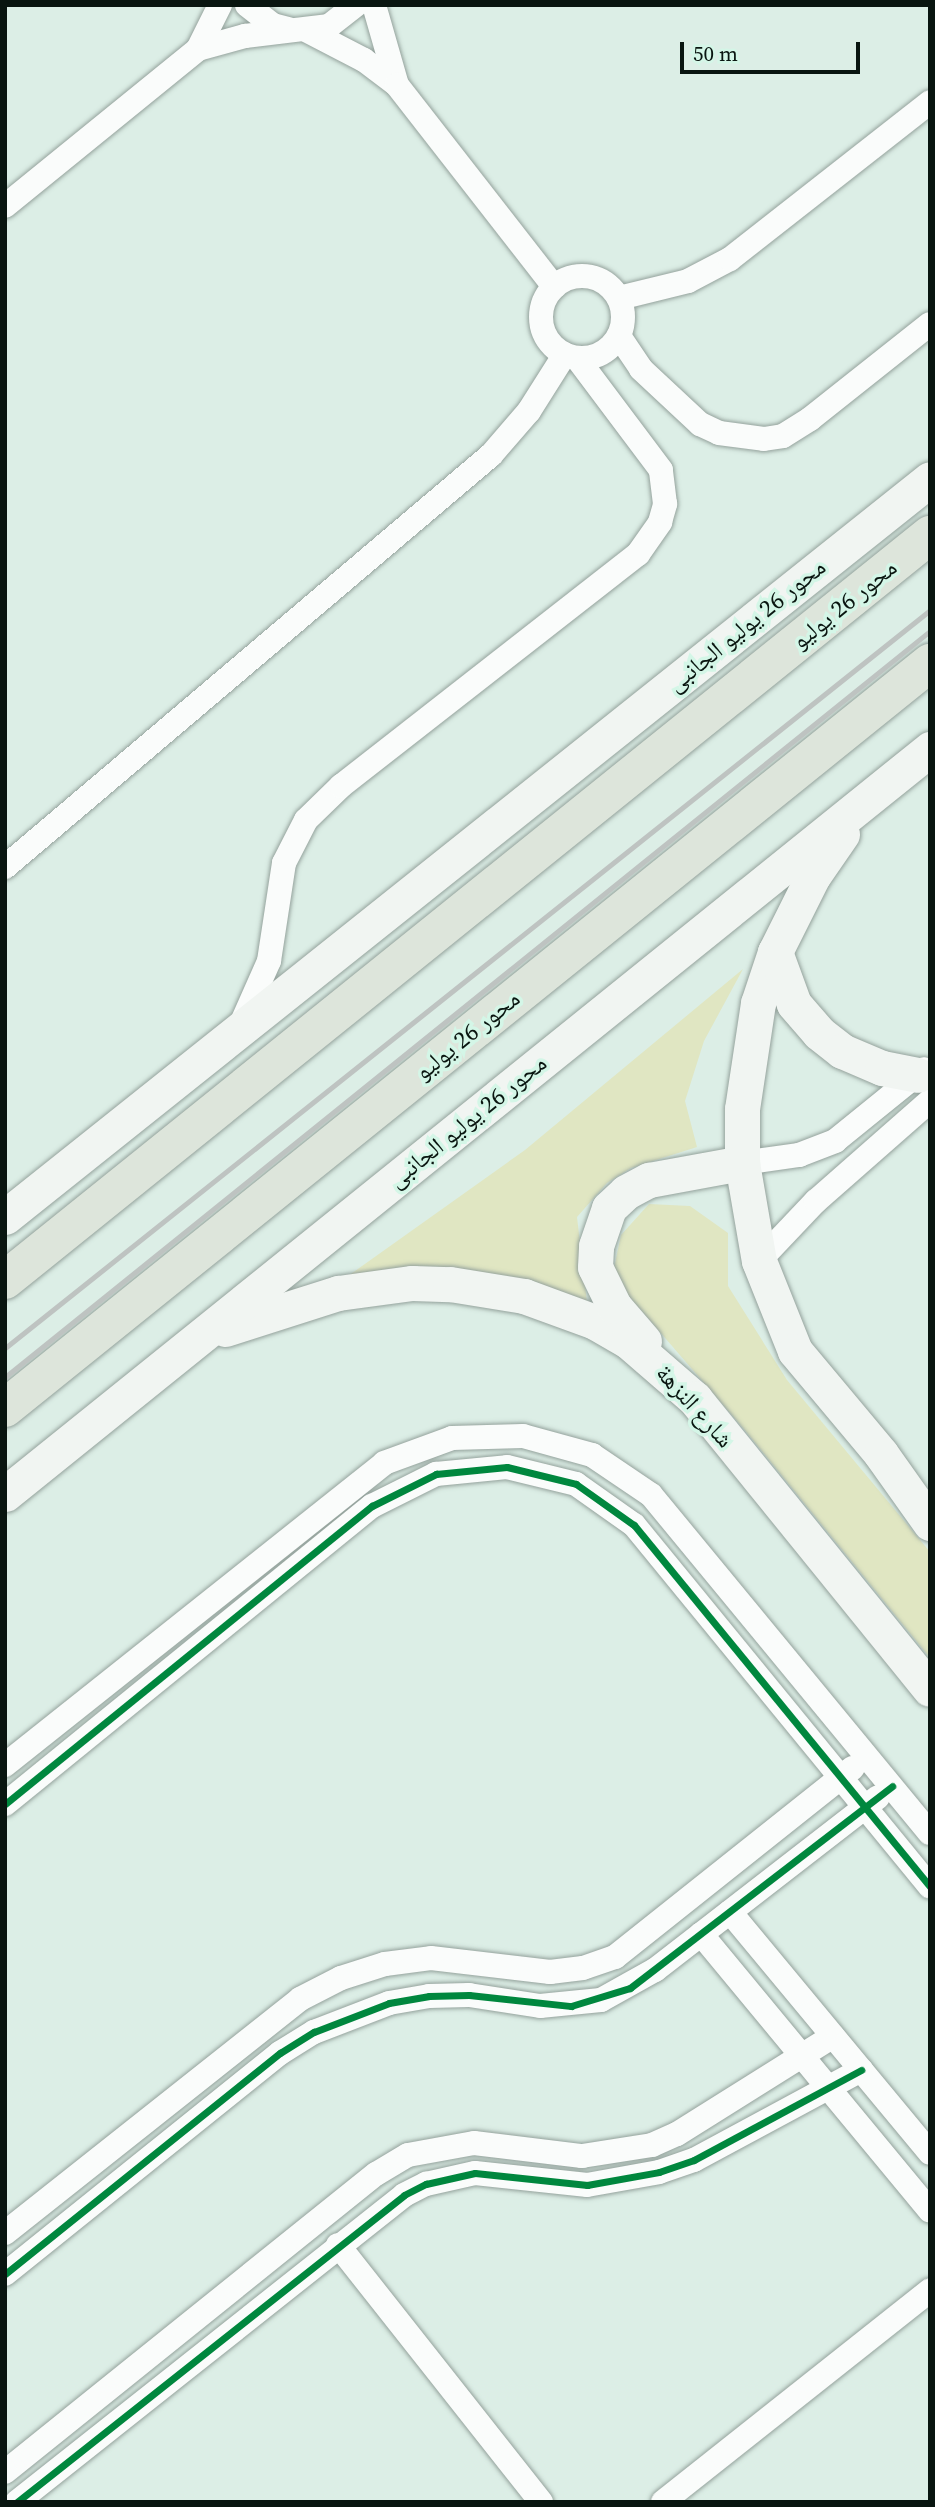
<!DOCTYPE html>
<meta charset="utf-8">
<style>
body{margin:0}
#map{position:relative;width:935px;height:2507px;overflow:hidden;background:#dceee6;font-family:"Source Serif 4","Noto Naskh Arabic",serif}
div>[style]{position:absolute}
.green>*{inset:0;background:#e0e6c2}
.roads{filter:drop-shadow(0 0 2px #94a29c) drop-shadow(0 0 2px #94a29c)}
.street>*{height:24px;margin:-12px;padding:0 12px;transform-origin:12px;border-radius:12px;background:#fafcfb}
.street>.ring{margin:-12px;padding:0;box-sizing:content-box;background:none;border:24px solid #fafcfb;border-radius:50%}
.secondary>*{height:35px;margin:-17.5px;padding:0 17.5px;transform-origin:17.5px;border-radius:17.5px;background:#f1f5f2}
.highway>*{height:38px;margin:-19px;padding:0 19px;transform-origin:19px;border-radius:19px;background:#dde5db}
.rail>*{height:5px;margin:-2.5px;padding:0 2.5px;transform-origin:2.5px;border-radius:2.5px;background:#bec3c1}
.cycleway>*{height:7px;margin:-3.5px;padding:0 3.5px;transform-origin:3.5px;border-radius:3.5px;background:#00873e}
span{translate:-50% -50%;white-space:nowrap;text-align:center;line-height:1.15;-webkit-text-stroke:7px #d4f6e7;paint-order:stroke}
.street-label{font-size:24px;color:#091510}
.frame{position:absolute;inset:0;border:7px solid #091510;pointer-events:none}
.scale{position:absolute;left:680px;top:42px;width:180px;height:32px;box-sizing:border-box;border:4px solid #091510;border-top:0;padding-left:9px;font-size:21px;line-height:24px;white-space:nowrap;color:#091510;-webkit-text-stroke:5px #d4f6e7;paint-order:stroke}
</style>
<div id="map">
<div class="green">
<i style="clip-path:polygon(743px 969px,704px 1041px,685px 1101px,697px 1147px,631px 1168px,607px 1183px,577px 1217px,587px 1302px,348px 1276px,525px 1150px)"></i>
<i style="clip-path:polygon(649px 1204px,690px 1206px,728px 1233px,728px 1286px,787px 1380px,930px 1552px,930px 1658px,743px 1428px,640px 1309px,624px 1297px,614px 1268px,621px 1235px)"></i>
</div>
<div class="roads">
<div class="street">
<i style="left:247px;top:5px;width:33px;rotate:38deg"></i>
<i style="left:273px;top:25px;width:16px;rotate:15deg"></i>
<i style="left:374px;top:5px;width:83px;rotate:74deg"></i>
<i style="left:308px;top:31px;width:63px;rotate:27.4deg"></i>
<i style="left:364px;top:60px;width:41px;rotate:37.1deg"></i>
<i style="left:397px;top:85px;width:256px;rotate:52.1deg"></i>
<i style="left:198px;top:49px;width:49px;rotate:-63.4deg"></i>
<i style="left:5px;top:206px;width:249px;rotate:-39.1deg"></i>
<i style="left:198px;top:49px;width:49px;rotate:-15.5deg"></i>
<i style="left:245px;top:36px;width:85px;rotate:-6.8deg"></i>
<i style="left:329px;top:26px;width:34px;rotate:-38deg"></i>
<i class="ring" style="left:541px;top:276px;width:58px;height:58px"></i>
<i style="left:619px;top:298px;width:71px;rotate:-13.8deg"></i>
<i style="left:688px;top:281px;width:47px;rotate:-27.6deg"></i>
<i style="left:730px;top:259px;width:254px;rotate:-38.1deg"></i>
<i style="left:619px;top:336px;width:40px;rotate:56deg"></i>
<i style="left:641px;top:369px;width:81px;rotate:43deg"></i>
<i style="left:700px;top:424px;width:21px;rotate:25deg"></i>
<i style="left:719px;top:433px;width:45px;rotate:7.6deg"></i>
<i style="left:764px;top:439px;width:19px;rotate:-9deg"></i>
<i style="left:783px;top:436px;width:32px;rotate:-32deg"></i>
<i style="left:810px;top:419px;width:153px;rotate:-38.4deg"></i>
<i style="left:5px;top:867px;width:637px;rotate:-40.29deg"></i>
<i style="left:491px;top:455px;width:58px;rotate:-49.2deg"></i>
<i style="left:529px;top:411px;width:67px;rotate:-57.7deg"></i>
<i style="left:242px;top:1022px;width:67px;rotate:-66.1deg"></i>
<i style="left:269px;top:961px;width:99px;rotate:-81.3deg"></i>
<i style="left:284px;top:863px;width:48px;rotate:-62.9deg"></i>
<i style="left:306px;top:820px;width:49px;rotate:-44.2deg"></i>
<i style="left:341px;top:786px;width:377px;rotate:-38deg"></i>
<i style="left:638px;top:554px;width:39px;rotate:-55deg"></i>
<i style="left:660px;top:522px;width:19px;rotate:-74deg"></i>
<i style="left:665px;top:504px;width:34px;rotate:-97deg"></i>
<i style="left:661px;top:470px;width:140px;rotate:-126.9deg"></i>
<i style="left:742px;top:1163px;width:58px;rotate:-8deg"></i>
<i style="left:799px;top:1155px;width:39px;rotate:-21deg"></i>
<i style="left:835px;top:1141px;width:114px;rotate:-39deg"></i>
<i style="left:759px;top:1261px;width:83px;rotate:-46.5deg"></i>
<i style="left:816px;top:1201px;width:152px;rotate:-41.3deg"></i>
<i style="left:5px;top:1765px;width:485px;rotate:-38.5deg"></i>
<i style="left:384px;top:1463px;width:72px;rotate:-20.2deg"></i>
<i style="left:452px;top:1438px;width:71px;rotate:-1.6deg"></i>
<i style="left:523px;top:1436px;width:72px;rotate:15.4deg"></i>
<i style="left:592px;top:1455px;width:71px;rotate:34.1deg"></i>
<i style="left:651px;top:1495px;width:438px;rotate:50.5deg"></i>
<i style="left:5px;top:1804px;width:473px;rotate:-39.1deg"></i>
<i style="left:372px;top:1506px;width:72px;rotate:-26.6deg"></i>
<i style="left:436px;top:1474px;width:71px;rotate:-5.6deg"></i>
<i style="left:507px;top:1467px;width:71px;rotate:13.8deg"></i>
<i style="left:576px;top:1484px;width:71px;rotate:35.3deg"></i>
<i style="left:634px;top:1525px;width:467px;rotate:50.7deg"></i>
<i style="left:730px;top:1912px;width:313px;rotate:50.3deg"></i>
<i style="left:701px;top:1934px;width:359px;rotate:50.4deg"></i>
<i style="left:5px;top:2233px;width:377px;rotate:-38.4deg"></i>
<i style="left:300px;top:1999px;width:46px;rotate:-27.1deg"></i>
<i style="left:341px;top:1978px;width:46px;rotate:-17.7deg"></i>
<i style="left:385px;top:1964px;width:46px;rotate:-7.4deg"></i>
<i style="left:431px;top:1958px;width:120px;rotate:6.7deg"></i>
<i style="left:550px;top:1972px;width:33px;rotate:-7deg"></i>
<i style="left:583px;top:1968px;width:34px;rotate:-19deg"></i>
<i style="left:615px;top:1957px;width:304px;rotate:-38.5deg"></i>
<i style="left:338px;top:2245px;width:328px;rotate:51.7deg"></i>
<i style="left:5px;top:2274px;width:353px;rotate:-38.8deg"></i>
<i style="left:280px;top:2053px;width:40px;rotate:-32deg"></i>
<i style="left:314px;top:2032px;width:80px;rotate:-21.1deg"></i>
<i style="left:389px;top:2003px;width:41px;rotate:-9.9deg"></i>
<i style="left:429px;top:1996px;width:40px;rotate:-1.4deg"></i>
<i style="left:469px;top:1995px;width:72px;rotate:8.8deg"></i>
<i style="left:540px;top:2006px;width:61px;rotate:-5.6deg"></i>
<i style="left:601px;top:2000px;width:62px;rotate:-29.1deg"></i>
<i style="left:655px;top:1970px;width:282px;rotate:-37.8deg"></i>
<i style="left:5px;top:2472px;width:476px;rotate:-38.8deg"></i>
<i style="left:376px;top:2174px;width:37px;rotate:-31deg"></i>
<i style="left:408px;top:2155px;width:67px;rotate:-10.3deg"></i>
<i style="left:474px;top:2143px;width:109px;rotate:6.9deg"></i>
<i style="left:582px;top:2156px;width:71px;rotate:-8.9deg"></i>
<i style="left:652px;top:2145px;width:27px;rotate:-24deg"></i>
<i style="left:677px;top:2134px;width:184px;rotate:-32.1deg"></i>
<i style="left:17px;top:2502px;width:494px;rotate:-38.4deg"></i>
<i style="left:404px;top:2195px;width:25px;rotate:-27deg"></i>
<i style="left:426px;top:2184px;width:50px;rotate:-12.7deg"></i>
<i style="left:475px;top:2173px;width:113px;rotate:6.1deg"></i>
<i style="left:587px;top:2185px;width:73px;rotate:-10.2deg"></i>
<i style="left:659px;top:2172px;width:37px;rotate:-19deg"></i>
<i style="left:694px;top:2160px;width:190px;rotate:-28.3deg"></i>
<i style="left:663px;top:2502px;width:341px;rotate:-38.4deg"></i>
</div>
<div class="secondary">
<i style="left:842px;top:834px;width:51px;rotate:124.6deg"></i>
<i style="left:813px;top:876px;width:85px;rotate:116.6deg"></i>
<i style="left:775px;top:952px;width:54px;rotate:108.4deg"></i>
<i style="left:758px;top:1003px;width:107px;rotate:98.6deg"></i>
<i style="left:742px;top:1109px;width:54px;rotate:90deg"></i>
<i style="left:742px;top:1163px;width:99px;rotate:80.2deg"></i>
<i style="left:759px;top:1261px;width:97px;rotate:68.2deg"></i>
<i style="left:795px;top:1351px;width:134px;rotate:50.1deg"></i>
<i style="left:881px;top:1454px;width:85px;rotate:54.6deg"></i>
<i style="left:775px;top:952px;width:55px;rotate:69.9deg"></i>
<i style="left:794px;top:1004px;width:38px;rotate:49deg"></i>
<i style="left:819px;top:1033px;width:29px;rotate:38deg"></i>
<i style="left:842px;top:1051px;width:43px;rotate:23deg"></i>
<i style="left:882px;top:1068px;width:36px;rotate:11deg"></i>
<i style="left:5px;top:1217px;width:1183px;rotate:-38.58deg"></i>
<i style="left:225px;top:1329px;width:119px;rotate:-17.7deg"></i>
<i style="left:338px;top:1293px;width:75px;rotate:-7.7deg"></i>
<i style="left:412px;top:1283px;width:38px;rotate:2deg"></i>
<i style="left:450px;top:1284px;width:75px;rotate:9.2deg"></i>
<i style="left:524px;top:1296px;width:76px;rotate:20.1deg"></i>
<i style="left:595px;top:1322px;width:38px;rotate:30deg"></i>
<i style="left:628px;top:1341px;width:89px;rotate:40.9deg"></i>
<i style="left:695px;top:1399px;width:373px;rotate:51deg"></i>
<i style="left:644px;top:1341px;width:46px;rotate:-130.6deg"></i>
<i style="left:614px;top:1306px;width:43px;rotate:-116deg"></i>
<i style="left:595px;top:1267px;width:21px;rotate:-87deg"></i>
<i style="left:596px;top:1246px;width:40px;rotate:-71.1deg"></i>
<i style="left:609px;top:1208px;width:23px;rotate:-43deg"></i>
<i style="left:626px;top:1192px;width:26px;rotate:-28deg"></i>
<i style="left:649px;top:1180px;width:95px;rotate:-10.4deg"></i>
<i style="left:5px;top:1494px;width:1188px;rotate:-38.85deg"></i>
</div>
<div class="highway">
<i style="left:5px;top:1280px;width:1188px;rotate:-38.85deg"></i>
<i style="left:5px;top:1408px;width:1188px;rotate:-38.85deg"></i>
</div>
</div>
<div class="rail">
<i style="left:5px;top:1348px;width:1183px;rotate:-38.58deg"></i>
<i style="left:5px;top:1377px;width:1188px;rotate:-38.89deg"></i>
</div>
<div class="cycleway">
<i style="left:5px;top:1804px;width:473px;rotate:-39.1deg"></i>
<i style="left:372px;top:1506px;width:72px;rotate:-26.6deg"></i>
<i style="left:436px;top:1474px;width:71px;rotate:-5.6deg"></i>
<i style="left:507px;top:1467px;width:71px;rotate:13.8deg"></i>
<i style="left:576px;top:1484px;width:71px;rotate:35.3deg"></i>
<i style="left:634px;top:1525px;width:467px;rotate:50.7deg"></i>
<i style="left:5px;top:2274px;width:353px;rotate:-38.8deg"></i>
<i style="left:280px;top:2053px;width:40px;rotate:-32deg"></i>
<i style="left:314px;top:2032px;width:80px;rotate:-21.1deg"></i>
<i style="left:389px;top:2003px;width:41px;rotate:-9.9deg"></i>
<i style="left:429px;top:1996px;width:40px;rotate:-1.4deg"></i>
<i style="left:469px;top:1995px;width:103px;rotate:6.2deg"></i>
<i style="left:571px;top:2006px;width:62px;rotate:-17deg"></i>
<i style="left:630px;top:1988px;width:331px;rotate:-37.6deg"></i>
<i style="left:17px;top:2502px;width:494px;rotate:-38.4deg"></i>
<i style="left:404px;top:2195px;width:25px;rotate:-27deg"></i>
<i style="left:426px;top:2184px;width:50px;rotate:-12.7deg"></i>
<i style="left:475px;top:2173px;width:113px;rotate:6.1deg"></i>
<i style="left:587px;top:2185px;width:73px;rotate:-10.2deg"></i>
<i style="left:659px;top:2172px;width:37px;rotate:-19deg"></i>
<i style="left:694px;top:2160px;width:190px;rotate:-28.3deg"></i>
</div>
<div class="street-label">
<span style="left:844px;top:604px;rotate:-39deg">محور 26 يوليو</span>
<span style="left:746px;top:625px;rotate:-39deg">محور 26 يوليو الجانبى</span>
<span style="left:467px;top:1035px;rotate:-39deg">محور 26 يوليو</span>
<span style="left:467px;top:1121px;rotate:-39deg">محور 26 يوليو الجانبى</span>
<span style="left:695px;top:1406px;rotate:48deg">شارع النزهة</span>
</div>
<div class="frame"></div>
<div class="scale">50 m</div>
</div>
